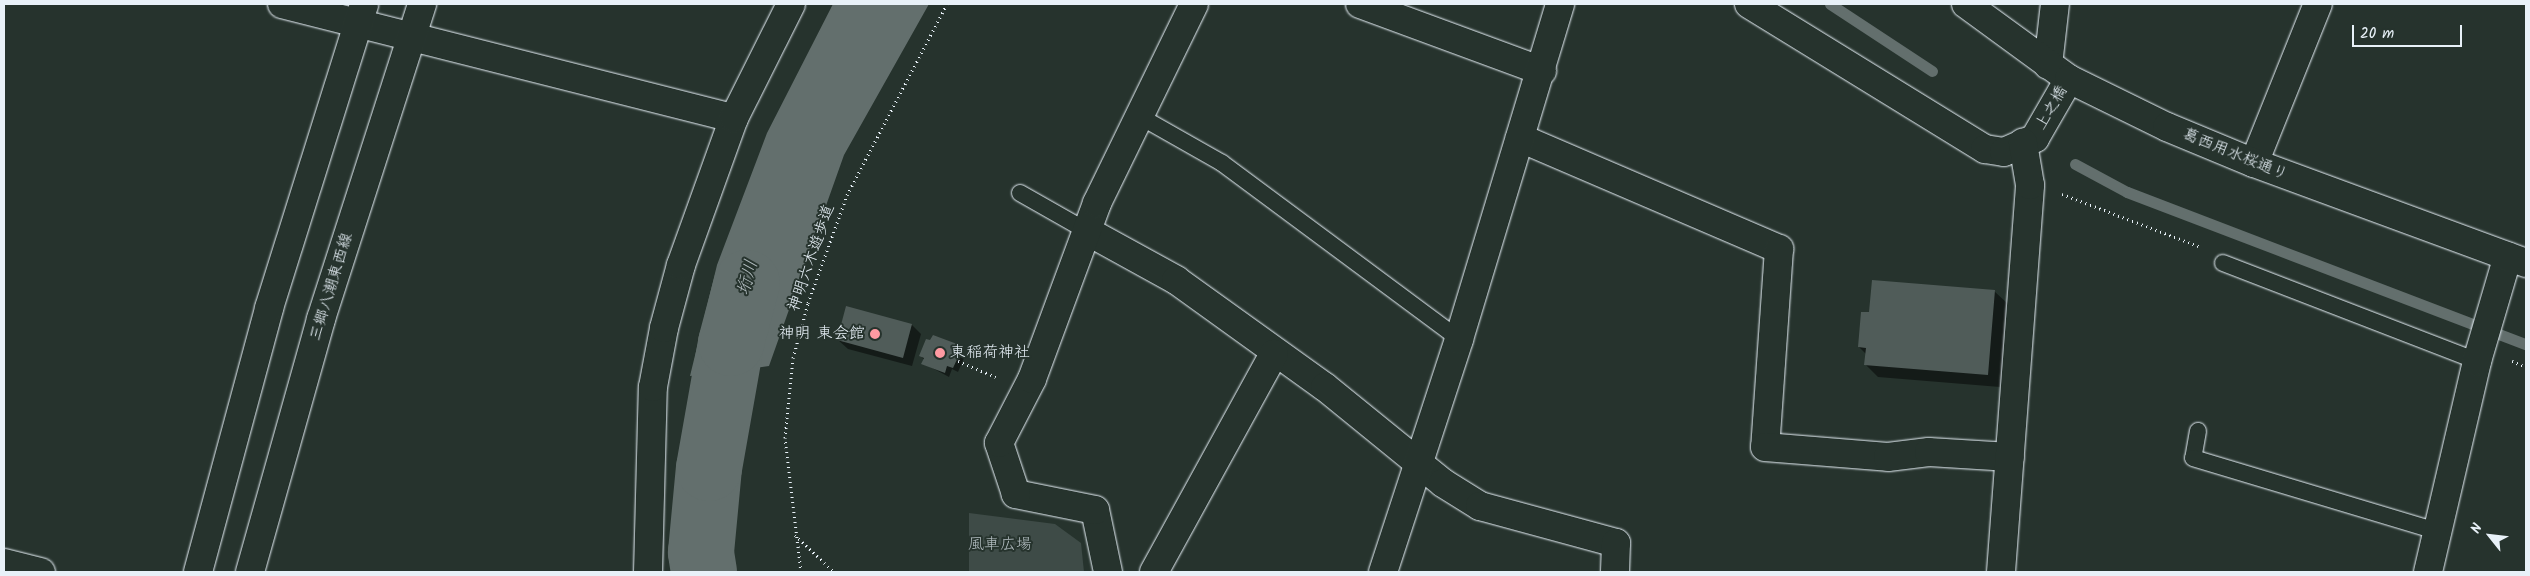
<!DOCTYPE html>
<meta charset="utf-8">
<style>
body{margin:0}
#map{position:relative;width:2530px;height:576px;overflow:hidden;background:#26332d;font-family:Kalam,"Klee One",sans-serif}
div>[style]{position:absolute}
.green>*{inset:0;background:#3e4b47}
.water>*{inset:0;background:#636f6d}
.shadow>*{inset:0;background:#0007}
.stream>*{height:11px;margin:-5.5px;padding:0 5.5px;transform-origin:5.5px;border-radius:5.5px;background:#636f6d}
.river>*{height:66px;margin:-33px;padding:0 33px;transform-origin:33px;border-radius:33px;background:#636f6d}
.building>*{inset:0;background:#505c59}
.path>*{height:3px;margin-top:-1.5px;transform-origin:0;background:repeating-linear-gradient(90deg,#e8f1f8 0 1px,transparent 0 5px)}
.roads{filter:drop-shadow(0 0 1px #e8f1f8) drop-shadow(0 0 1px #e8f1f8)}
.service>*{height:16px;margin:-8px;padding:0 8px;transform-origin:8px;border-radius:8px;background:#26332d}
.minor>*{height:28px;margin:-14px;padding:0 14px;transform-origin:14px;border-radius:14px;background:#26332d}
.tertiary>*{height:28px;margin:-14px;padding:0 14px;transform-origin:14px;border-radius:14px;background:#26332d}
.dots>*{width:14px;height:14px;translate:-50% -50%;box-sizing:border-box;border:2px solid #26332d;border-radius:50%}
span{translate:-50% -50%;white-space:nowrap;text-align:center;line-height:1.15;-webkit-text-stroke:4px #26332d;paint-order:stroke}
.street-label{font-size:16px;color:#e8f1f8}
.poi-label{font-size:16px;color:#e8f1f8}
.right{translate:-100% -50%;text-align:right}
.left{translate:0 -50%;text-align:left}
.park-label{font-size:16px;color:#b5bfc3}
.water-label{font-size:18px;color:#b3bdc0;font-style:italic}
.frame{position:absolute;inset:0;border:5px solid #e8f1f8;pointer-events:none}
.north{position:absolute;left:2465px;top:511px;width:50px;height:50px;-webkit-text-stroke:4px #26332d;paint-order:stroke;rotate:299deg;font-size:14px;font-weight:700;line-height:20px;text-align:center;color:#e8f1f8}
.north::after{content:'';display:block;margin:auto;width:18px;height:22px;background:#e8f1f8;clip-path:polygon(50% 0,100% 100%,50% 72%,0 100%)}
.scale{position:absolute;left:2352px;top:25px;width:110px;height:22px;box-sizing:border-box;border:2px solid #e8f1f8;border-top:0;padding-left:6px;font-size:15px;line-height:18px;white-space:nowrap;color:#e8f1f8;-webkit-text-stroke:4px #26332d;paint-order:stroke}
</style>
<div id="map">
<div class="green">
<i style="clip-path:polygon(969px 513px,1055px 524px,1081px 543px,1084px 572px,969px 572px)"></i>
</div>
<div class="water">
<i style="clip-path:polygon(833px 4px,929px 4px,844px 155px,769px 366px,690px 376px,717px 265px,767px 133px)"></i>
</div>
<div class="shadow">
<i style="clip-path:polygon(1994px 291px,2007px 303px,2000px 387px,1878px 377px,1866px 365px,1867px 355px,1859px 347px,1870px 313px)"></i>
<i style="clip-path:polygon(912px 325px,921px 334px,912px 366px,848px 349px,838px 340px)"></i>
<i style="clip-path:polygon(956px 345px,964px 358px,958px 372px,952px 369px,949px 377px,923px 363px,924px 360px,921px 356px)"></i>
</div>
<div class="stream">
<i style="left:1830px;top:4px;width:122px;rotate:33.3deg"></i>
<i style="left:2075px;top:164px;width:59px;rotate:28.3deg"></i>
<i style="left:2127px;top:192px;width:427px;rotate:20.9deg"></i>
</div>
<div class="river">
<i style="left:704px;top:572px;width:20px;rotate:-99deg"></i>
<i style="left:701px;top:552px;width:84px;rotate:-84.6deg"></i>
<i style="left:709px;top:468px;width:127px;rotate:-80deg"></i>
<i style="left:731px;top:343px;width:62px;rotate:-75.1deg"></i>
</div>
<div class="building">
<i style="clip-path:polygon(1872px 280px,1995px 290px,1988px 375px,1864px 365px,1866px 348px,1858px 347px,1861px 312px,1869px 312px)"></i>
<i style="clip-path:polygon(846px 306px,912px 324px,903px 358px,837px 340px)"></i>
<i style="clip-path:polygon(933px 335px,957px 344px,955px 350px,960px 353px,953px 368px,947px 366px,945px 373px,921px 364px,924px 358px,919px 356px,926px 339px,930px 340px)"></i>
</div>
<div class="path">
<i style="left:2062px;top:194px;width:149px;rotate:20.9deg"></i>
<i style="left:958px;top:361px;width:41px;rotate:22.8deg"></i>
<i style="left:2512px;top:361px;width:15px;rotate:23deg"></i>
<i style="left:795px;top:535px;width:54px;rotate:43.5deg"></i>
<i style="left:801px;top:572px;width:135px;rotate:-96.8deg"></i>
<i style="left:785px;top:438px;width:80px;rotate:-84.3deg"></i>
<i style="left:793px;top:358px;width:57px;rotate:-74.7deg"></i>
<i style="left:808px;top:303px;width:115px;rotate:-70.1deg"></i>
<i style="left:847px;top:195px;width:216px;rotate:-62.4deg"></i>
</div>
<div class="roads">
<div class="service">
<i style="left:1139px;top:116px;width:95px;rotate:29.5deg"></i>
<i style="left:1222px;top:163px;width:295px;rotate:36.6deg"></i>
<i style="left:1020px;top:193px;width:77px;rotate:29.6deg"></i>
<i style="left:2223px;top:263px;width:272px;rotate:21.1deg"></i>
<i style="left:2198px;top:431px;width:27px;rotate:100deg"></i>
<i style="left:2193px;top:458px;width:255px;rotate:16.7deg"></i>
</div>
<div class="minor">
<i style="left:282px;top:4px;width:466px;rotate:14.2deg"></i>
<i style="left:1360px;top:4px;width:194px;rotate:20.2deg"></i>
<i style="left:1749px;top:4px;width:277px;rotate:31.6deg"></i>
<i style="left:1985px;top:149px;width:19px;rotate:9deg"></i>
<i style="left:2004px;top:152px;width:34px;rotate:-24deg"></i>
<i style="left:2035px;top:138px;width:68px;rotate:-60deg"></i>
<i style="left:2048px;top:65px;width:61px;rotate:-83.5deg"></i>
<i style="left:1520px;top:138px;width:282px;rotate:23.2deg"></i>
<i style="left:1779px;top:249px;width:198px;rotate:94deg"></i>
<i style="left:1765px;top:447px;width:123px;rotate:4.6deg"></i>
<i style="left:1888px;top:457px;width:41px;rotate:-7deg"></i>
<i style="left:1929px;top:452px;width:81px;rotate:3.5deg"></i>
<i style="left:2254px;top:163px;width:171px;rotate:-68.1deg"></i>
<i style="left:1087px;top:231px;width:102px;rotate:28.8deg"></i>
<i style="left:1176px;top:280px;width:183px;rotate:35.7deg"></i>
<i style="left:1325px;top:387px;width:152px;rotate:39.1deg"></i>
<i style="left:1443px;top:483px;width:44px;rotate:31.9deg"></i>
<i style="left:1480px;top:506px;width:141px;rotate:15.2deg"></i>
<i style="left:1616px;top:543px;width:29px;rotate:92deg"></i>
<i style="left:4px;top:563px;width:38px;rotate:14deg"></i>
<i style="left:648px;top:572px;width:185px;rotate:-88.5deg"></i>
<i style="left:653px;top:387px;width:60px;rotate:-79.4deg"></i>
<i style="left:664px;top:328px;width:65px;rotate:-74.9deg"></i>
<i style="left:681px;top:265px;width:156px;rotate:-70.2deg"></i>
<i style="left:734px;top:118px;width:127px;rotate:-63.4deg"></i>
<i style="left:1108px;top:572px;width:63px;rotate:-101.8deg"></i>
<i style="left:1095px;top:510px;width:81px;rotate:-168.6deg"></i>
<i style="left:1016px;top:494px;width:54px;rotate:-108.4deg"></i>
<i style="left:999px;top:443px;width:72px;rotate:-62.7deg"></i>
<i style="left:1032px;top:379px;width:188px;rotate:-69.7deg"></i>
<i style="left:1097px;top:203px;width:221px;rotate:-64deg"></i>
<i style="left:1154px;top:572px;width:249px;rotate:-61.2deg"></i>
<i style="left:1383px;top:572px;width:245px;rotate:-71.9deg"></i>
<i style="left:1459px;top:339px;width:350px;rotate:-73.2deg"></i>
<i style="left:2001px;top:572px;width:388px;rotate:-85.7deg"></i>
<i style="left:2030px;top:185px;width:43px;rotate:-99.5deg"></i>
<i style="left:2428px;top:572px;width:217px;rotate:-76.9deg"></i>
<i style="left:2477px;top:361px;width:109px;rotate:-73.6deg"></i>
</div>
<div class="tertiary">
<i style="left:1966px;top:4px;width:127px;rotate:36.1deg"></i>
<i style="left:2069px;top:79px;width:109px;rotate:26.1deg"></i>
<i style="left:2167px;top:127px;width:94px;rotate:22.5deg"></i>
<i style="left:2254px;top:163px;width:290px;rotate:20.2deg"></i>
<i style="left:198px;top:572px;width:273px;rotate:-74.9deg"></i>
<i style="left:269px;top:308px;width:318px;rotate:-72.6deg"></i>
<i style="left:250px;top:572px;width:263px;rotate:-74.3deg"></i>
<i style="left:321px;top:319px;width:331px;rotate:-72.2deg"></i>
</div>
</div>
<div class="dots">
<i style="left:875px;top:334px;background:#ff9aa2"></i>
<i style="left:940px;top:353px;background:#ff9aa2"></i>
</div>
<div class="street-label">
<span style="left:2052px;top:108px;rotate:-60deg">上之橋</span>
<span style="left:2235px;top:155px;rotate:22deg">葛西用水桜通り</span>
<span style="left:812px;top:258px;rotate:-71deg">神明六木遊歩道</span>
<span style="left:332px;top:287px;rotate:-73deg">三郷八潮東西線</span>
</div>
<div class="poi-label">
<span class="right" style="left:865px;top:334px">神明 東会館</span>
<span class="left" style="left:950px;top:353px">東稲荷神社</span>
</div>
<div class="park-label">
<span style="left:1000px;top:545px">風車広場</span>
</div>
<div class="water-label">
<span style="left:749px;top:278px;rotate:-75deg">垳川</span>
</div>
<div class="frame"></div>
<div class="north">N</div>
<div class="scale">20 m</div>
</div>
